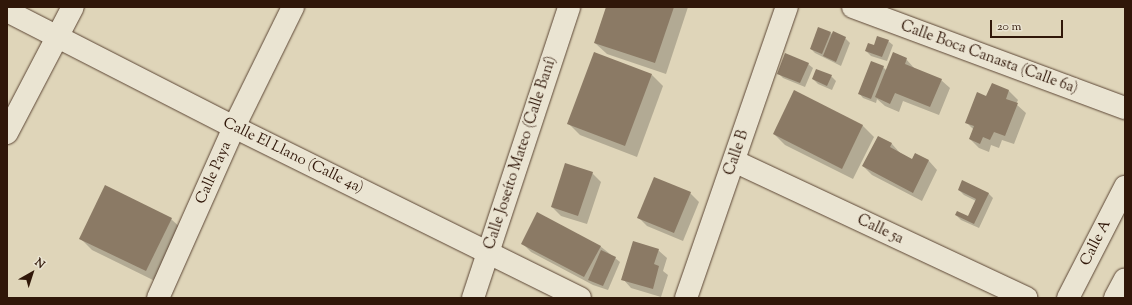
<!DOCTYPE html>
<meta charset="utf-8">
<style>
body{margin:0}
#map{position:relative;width:1132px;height:305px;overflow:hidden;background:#dfd5b9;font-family:"Sorts Mill Goudy",serif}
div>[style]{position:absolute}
.shadow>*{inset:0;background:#0003}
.building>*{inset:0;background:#8b7a65}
.roads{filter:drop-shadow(0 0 1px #5c4635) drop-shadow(0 0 1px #5c4635)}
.minor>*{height:22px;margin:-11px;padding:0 11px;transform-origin:11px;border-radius:11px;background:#eae4d2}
span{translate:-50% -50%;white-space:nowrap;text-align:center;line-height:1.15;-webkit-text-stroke:4px #eae4d2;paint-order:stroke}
.street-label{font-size:15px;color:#301709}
.frame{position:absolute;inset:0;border:8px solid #301709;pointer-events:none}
.north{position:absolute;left:12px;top:253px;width:40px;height:40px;-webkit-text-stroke:3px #eae4d2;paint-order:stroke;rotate:39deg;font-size:11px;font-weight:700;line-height:16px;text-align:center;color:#301709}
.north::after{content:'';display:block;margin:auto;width:14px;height:18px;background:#301709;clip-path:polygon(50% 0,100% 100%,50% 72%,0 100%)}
.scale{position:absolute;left:990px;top:20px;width:73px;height:18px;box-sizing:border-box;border:2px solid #301709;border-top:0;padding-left:5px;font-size:12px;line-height:14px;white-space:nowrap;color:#301709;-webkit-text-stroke:3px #eae4d2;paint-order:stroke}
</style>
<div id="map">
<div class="shadow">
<i style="clip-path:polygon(607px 7px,688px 7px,666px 74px,607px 54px,595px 43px)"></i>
<i style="clip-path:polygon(830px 33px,845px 38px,850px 43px,841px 66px,815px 53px,811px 49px)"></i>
<i style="clip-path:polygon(888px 41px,893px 45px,887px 61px,871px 56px,866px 51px)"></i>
<i style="clip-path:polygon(906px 59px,915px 69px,941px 80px,950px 88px,939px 115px,903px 101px,899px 112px,885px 106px,877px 99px,876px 103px,863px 98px,859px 93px,883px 67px,886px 70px)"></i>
<i style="clip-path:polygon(808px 64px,813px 68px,805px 87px,783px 78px,778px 73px)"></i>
<i style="clip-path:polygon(652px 75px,663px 86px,637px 157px,580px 135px,569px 124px)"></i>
<i style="clip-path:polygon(831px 76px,836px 81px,832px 90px,818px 84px,813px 79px)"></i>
<i style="clip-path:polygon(992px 84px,1009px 91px,1018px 100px,1016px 104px,1026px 113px,1014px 144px,1002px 140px,999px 148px,991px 145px,989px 152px,979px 148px,970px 139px,974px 130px,966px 122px,987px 97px)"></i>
<i style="clip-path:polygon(795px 92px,863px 126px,874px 137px,853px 179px,785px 145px,774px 134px)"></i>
<i style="clip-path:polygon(878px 137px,892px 144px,900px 153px,912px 160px,915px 154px,929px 161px,937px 170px,922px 201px,872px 175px,863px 166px)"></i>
<i style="clip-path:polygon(592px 173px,601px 182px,587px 224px,561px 216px,552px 207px)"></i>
<i style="clip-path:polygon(959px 190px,988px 193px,993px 198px,979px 228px,961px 220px,956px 215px,969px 217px,976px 201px,964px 195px)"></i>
<i style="clip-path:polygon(690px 193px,699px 202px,683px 241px,647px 226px,638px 217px)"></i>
<i style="clip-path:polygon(171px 219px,183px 230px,157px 282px,92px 250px,81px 239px)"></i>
<i style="clip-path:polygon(522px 243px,600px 246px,620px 262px,608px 290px,593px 285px,531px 252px)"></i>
<i style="clip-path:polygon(658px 250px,667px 258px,663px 271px,668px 275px,661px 297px,631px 288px,623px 279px)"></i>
</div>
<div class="building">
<i style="clip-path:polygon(606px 7px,674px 7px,655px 63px,594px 43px)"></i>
<i style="clip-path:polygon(818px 27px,831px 32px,822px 54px,810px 49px)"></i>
<i style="clip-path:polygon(833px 31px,846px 37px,836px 62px,823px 56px)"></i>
<i style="clip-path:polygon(877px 36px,889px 40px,882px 57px,865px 51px,868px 43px,874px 45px)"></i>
<i style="clip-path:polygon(594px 52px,652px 74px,625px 146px,567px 124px)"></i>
<i style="clip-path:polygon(893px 52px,907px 58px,905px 64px,942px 79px,930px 107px,895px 93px,890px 104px,875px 97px)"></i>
<i style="clip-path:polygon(785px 53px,809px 63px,800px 83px,777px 74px)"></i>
<i style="clip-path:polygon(871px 61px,884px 66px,871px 99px,858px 94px)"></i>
<i style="clip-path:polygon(816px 69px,832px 75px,827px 86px,812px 79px)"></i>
<i style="clip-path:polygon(992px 83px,1009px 90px,1006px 99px,1018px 103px,1005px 136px,994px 132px,990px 140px,983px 137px,980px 144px,969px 139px,974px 126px,965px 123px,977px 92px,986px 96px)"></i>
<i style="clip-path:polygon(794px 90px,863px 125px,842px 169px,773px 134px)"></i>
<i style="clip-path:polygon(878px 136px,892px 143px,890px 147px,912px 159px,915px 153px,929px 160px,913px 193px,862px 166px)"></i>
<i style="clip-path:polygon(565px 163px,593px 172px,578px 216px,551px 207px)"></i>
<i style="clip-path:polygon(654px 177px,691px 192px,674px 233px,637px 218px)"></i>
<i style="clip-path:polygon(962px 180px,989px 193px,974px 224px,955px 215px,957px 211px,968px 216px,976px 199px,958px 190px)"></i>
<i style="clip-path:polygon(105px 185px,172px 218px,146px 271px,79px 239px)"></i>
<i style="clip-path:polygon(537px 212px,601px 246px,584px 277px,521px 244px)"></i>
<i style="clip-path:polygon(633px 241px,659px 249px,654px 264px,659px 266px,653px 289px,621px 280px)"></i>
<i style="clip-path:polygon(601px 250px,616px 257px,603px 286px,588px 280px)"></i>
</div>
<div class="roads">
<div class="minor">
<i style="left:853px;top:7px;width:290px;rotate:20.4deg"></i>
<i style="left:7px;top:11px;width:255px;rotate:27.1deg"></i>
<i style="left:234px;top:127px;width:386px;rotate:26.3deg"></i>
<i style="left:7px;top:133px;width:142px;rotate:-62.4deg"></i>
<i style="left:734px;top:161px;width:323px;rotate:25.1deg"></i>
<i style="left:158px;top:298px;width:187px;rotate:-66deg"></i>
<i style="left:234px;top:127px;width:134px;rotate:-63.8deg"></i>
<i style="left:473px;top:298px;width:306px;rotate:-71.7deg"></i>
<i style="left:686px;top:298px;width:308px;rotate:-70.9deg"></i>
<i style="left:1068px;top:298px;width:125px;rotate:-62.8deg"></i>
<i style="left:1115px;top:298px;width:21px;rotate:-62deg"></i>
</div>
</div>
<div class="street-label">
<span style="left:989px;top:58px;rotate:20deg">Calle Boca Canasta (Calle 6a)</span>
<span style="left:521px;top:153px;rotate:-72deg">Calle Joseíto Mateo (Calle Baní)</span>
<span style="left:737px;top:153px;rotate:-71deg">Calle B</span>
<span style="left:293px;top:156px;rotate:26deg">Calle El Llano (Calle 4a)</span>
<span style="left:214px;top:173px;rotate:-66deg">Calle Paya</span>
<span style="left:880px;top:230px;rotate:25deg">Calle 5a</span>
<span style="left:1096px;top:243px;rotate:-63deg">Calle A</span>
</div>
<div class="frame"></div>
<div class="north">N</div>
<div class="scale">20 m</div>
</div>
